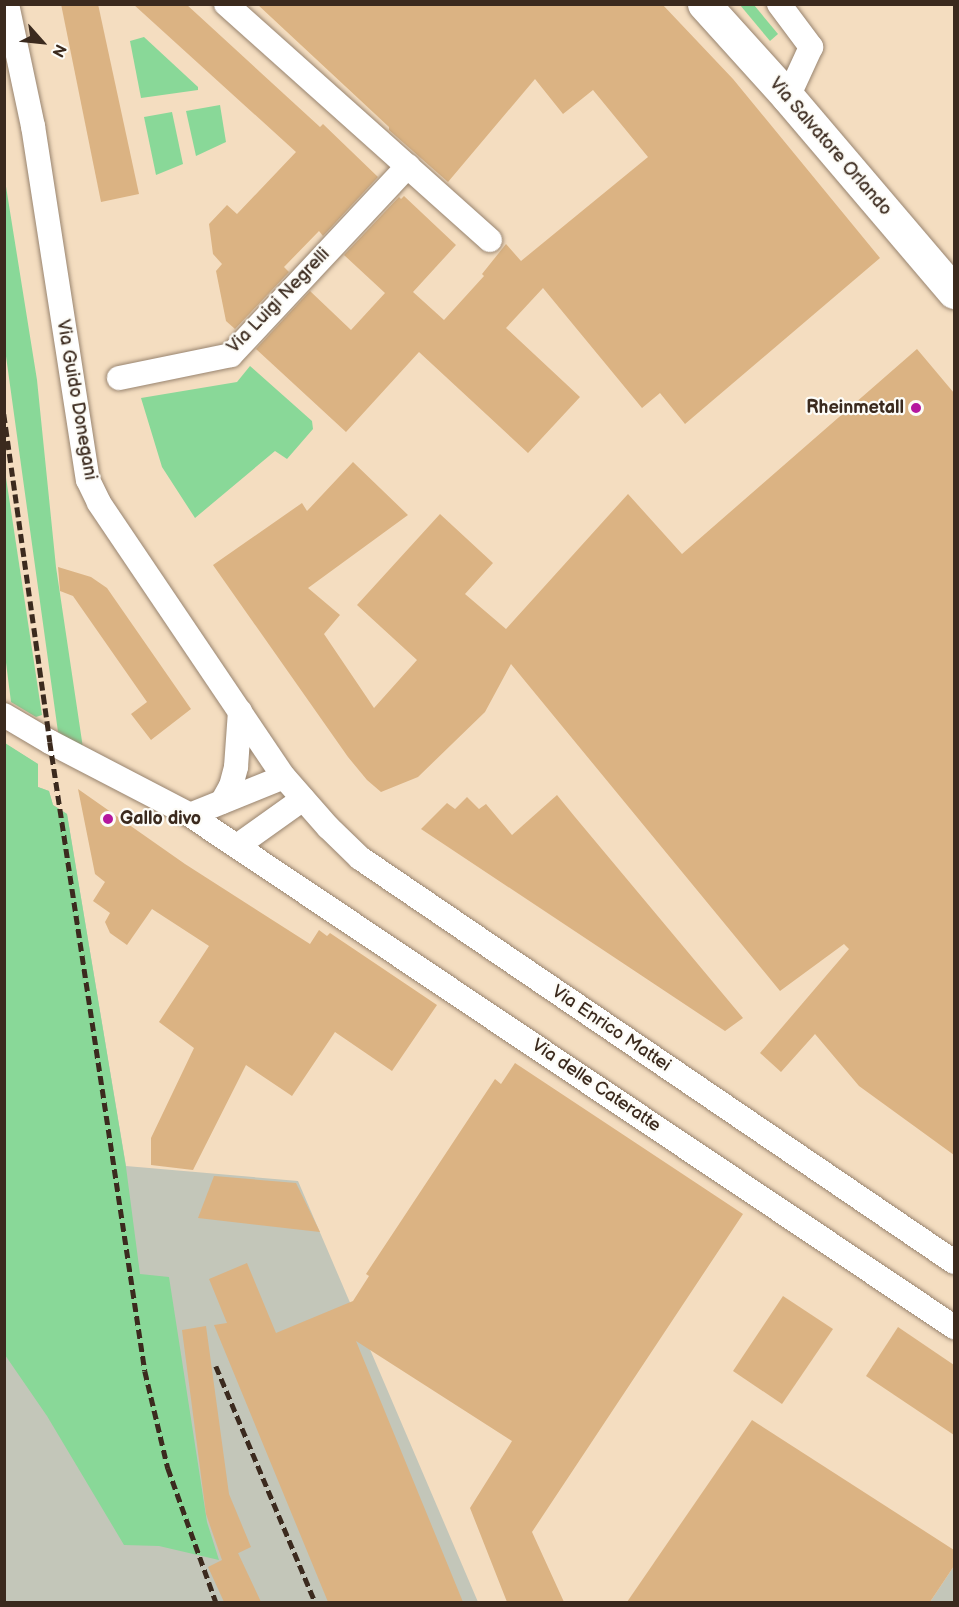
<!DOCTYPE html>
<style>
body{margin:0}
#map{position:relative;width:959px;height:1607px;overflow:hidden;background:#f4ddc0;font-family:"Balsamiq Sans",sans-serif}
div>[style]{position:absolute}
.industrial>*{inset:0;background:#c3c6b9}
.green>*{inset:0;background:#89d898}
.building>*{inset:0;background:#dbb383}
.roads{filter:drop-shadow(0 0 2px #98846f) drop-shadow(0 0 2px #98846f)}
.minor>*{height:24px;margin:-12px;padding:0 12px;transform-origin:12px;border-radius:12px;background:#fff}
.secondary>*{height:33px;margin:-16.5px;padding:0 16.5px;transform-origin:16.5px;border-radius:16.5px;background:#fff}
.rail>*{height:4.5px;margin-top:-2.25px;transform-origin:0;background:repeating-linear-gradient(90deg,#3b2a1e 0 9px,transparent 0 13.5px)}
.dots>*{width:16px;height:16px;translate:-50% -50%;box-sizing:border-box;border:3px solid #fdfcf7;border-radius:50%}
span{translate:-50% -50%;white-space:nowrap;text-align:center;line-height:1.15;-webkit-text-stroke:4.5px #fdfcf7;paint-order:stroke}
.street-label{font-size:18px;color:#3b2a1e}
.poi-label{font-size:18px;color:#3b2a1e;font-weight:700}
.right{translate:-100% -50%;text-align:right}
.left{translate:0 -50%;text-align:left}
.frame{position:absolute;inset:0;border:6px solid #3b2a1e;pointer-events:none}
.north{position:absolute;left:12px;top:12px;width:60px;height:60px;-webkit-text-stroke:4px #fdfcf7;paint-order:stroke;rotate:117deg;font-size:16px;font-weight:700;line-height:24px;text-align:center;color:#3b2a1e}
.north::after{content:'';display:block;margin:auto;width:21px;height:27px;background:#3b2a1e;clip-path:polygon(50% 0,100% 100%,50% 72%,0 100%)}
</style>
<div id="map">
<div class="industrial">
<i style="clip-path:polygon(4px 743px,38px 764px,38px 787px,49px 791px,53px 805px,67px 814px,126px 1166px,298px 1181px,478px 1602px,5px 1602px)"></i>
<i style="clip-path:polygon(954px 1566px,954px 1602px,930px 1602px)"></i>
</div>
<div class="green">
<i style="clip-path:polygon(740px 5px,754px 5px,778px 34px,770px 41px)"></i>
<i style="clip-path:polygon(144px 37px,198px 87px,198px 90px,141px 98px,130px 41px)"></i>
<i style="clip-path:polygon(220px 105px,226px 142px,196px 156px,186px 111px)"></i>
<i style="clip-path:polygon(172px 112px,183px 164px,156px 175px,144px 117px)"></i>
<i style="clip-path:polygon(4px 174px,37px 380px,56px 567px,83px 748px,58px 732px,5px 349px)"></i>
<i style="clip-path:polygon(250px 366px,312px 421px,313px 429px,287px 459px,275px 451px,195px 518px,162px 467px,141px 398px,237px 382px)"></i>
<i style="clip-path:polygon(5px 471px,42px 715px,36px 717px,11px 702px,4px 647px)"></i>
<i style="clip-path:polygon(5px 743px,38px 764px,38px 787px,49px 791px,53px 805px,67px 814px,126px 1167px,140px 1274px,169px 1277px,207px 1522px,219px 1560px,159px 1546px,124px 1545px,47px 1416px,5px 1355px)"></i>
</div>
<div class="building">
<i style="clip-path:polygon(61px 4px,98px 4px,139px 194px,101px 202px)"></i>
<i style="clip-path:polygon(133px 4px,186px 4px,320px 127px,323px 124px,378px 177px,323px 236px,319px 231px,284px 267px,289px 272px,235px 329px,226px 321px,216px 271px,222px 264px,213px 254px,209px 224px,227px 205px,237px 214px,296px 152px)"></i>
<i style="clip-path:polygon(257px 4px,662px 4px,733px 79px,880px 258px,685px 424px,660px 393px,642px 408px,543px 288px,506px 328px,580px 397px,528px 453px,419px 352px,346px 432px,256px 349px,310px 291px,351px 330px,385px 293px,344px 255px,399px 197px,401px 199px,404px 196px,456px 245px,413px 292px,444px 320px,484px 276px,482px 274px,506px 244px,521px 261px,648px 157px,593px 90px,563px 114px,535px 79px,448px 182px,389px 130px,389px 127px)"></i>
<i style="clip-path:polygon(917px 349px,954px 393px,954px 1155px,859px 1086px,815px 1034px,781px 1072px,760px 1053px,849px 949px,844px 944px,780px 991px,511px 664px,485px 712px,418px 777px,381px 792px,367px 780px,348px 757px,213px 565px,302px 503px,307px 511px,353px 462px,408px 515px,308px 588px,340px 615px,324px 634px,374px 708px,417px 660px,357px 605px,440px 514px,493px 563px,465px 594px,506px 629px,628px 494px,682px 554px)"></i>
<i style="clip-path:polygon(58px 567px,91px 577px,107px 588px,191px 709px,151px 740px,131px 714px,147px 702px,73px 596px,60px 591px)"></i>
<i style="clip-path:polygon(78px 789px,185px 864px,310px 944px,319px 930px,327px 936px,330px 933px,437px 1005px,392px 1071px,335px 1032px,292px 1096px,246px 1065px,193px 1170px,151px 1165px,151px 1138px,194px 1048px,159px 1022px,209px 946px,152px 909px,127px 945px,110px 933px,105px 922px,110px 913px,93px 901px,105px 882px,95px 874px)"></i>
<i style="clip-path:polygon(557px 795px,575px 817px,743px 1018px,725px 1031px,421px 829px,447px 803px,455px 809px,467px 797px,479px 809px,486px 804px,512px 835px)"></i>
<i style="clip-path:polygon(515px 1063px,743px 1214px,532px 1532px,564px 1602px,507px 1602px,470px 1508px,512px 1441px,356px 1341px,463px 1602px,328px 1602px,214px 1325px,227px 1323px,209px 1279px,247px 1263px,276px 1333px,353px 1301px,369px 1276px,366px 1274px,495px 1079px,501px 1084px)"></i>
<i style="clip-path:polygon(214px 1176px,296px 1183px,320px 1232px,198px 1218px)"></i>
<i style="clip-path:polygon(783px 1296px,833px 1329px,782px 1404px,733px 1371px)"></i>
<i style="clip-path:polygon(206px 1326px,229px 1494px,251px 1547px,228px 1558px,238px 1553px,261px 1602px,224px 1602px,208px 1567px,222px 1560px,206px 1514px,182px 1330px)"></i>
<i style="clip-path:polygon(898px 1327px,954px 1365px,954px 1435px,866px 1376px)"></i>
<i style="clip-path:polygon(752px 1420px,954px 1550px,954px 1566px,930px 1602px,627px 1602px)"></i>
</div>
<div class="roads">
<div class="minor">
<i style="left:7px;top:4px;width:125px;rotate:78deg"></i>
<i style="left:33px;top:126px;width:358px;rotate:81.2deg"></i>
<i style="left:88px;top:480px;width:25px;rotate:64deg"></i>
<i style="left:99px;top:503px;width:331px;rotate:56deg"></i>
<i style="left:284px;top:777px;width:67px;rotate:48.7deg"></i>
<i style="left:328px;top:827px;width:45px;rotate:44.1deg"></i>
<i style="left:360px;top:858px;width:718px;rotate:34.22deg"></i>
<i style="left:226px;top:4px;width:354px;rotate:41.8deg"></i>
<i style="left:779px;top:4px;width:54px;rotate:53.3deg"></i>
<i style="left:811px;top:47px;width:55px;rotate:114.7deg"></i>
<i style="left:119px;top:378px;width:114px;rotate:-11.6deg"></i>
<i style="left:231px;top:355px;width:259px;rotate:-46.9deg"></i>
<i style="left:4px;top:715px;width:53px;rotate:30.4deg"></i>
<i style="left:50px;top:742px;width:158px;rotate:27.5deg"></i>
<i style="left:190px;top:815px;width:920px;rotate:33.83deg"></i>
<i style="left:222px;top:802px;width:18px;rotate:-61deg"></i>
<i style="left:231px;top:786px;width:20px;rotate:-75deg"></i>
<i style="left:236px;top:767px;width:56px;rotate:-85.9deg"></i>
<i style="left:190px;top:815px;width:101px;rotate:-22deg"></i>
<i style="left:237px;top:846px;width:81px;rotate:-35.5deg"></i>
</div>
<div class="secondary">
<i style="left:704px;top:4px;width:125px;rotate:47.9deg"></i>
<i style="left:788px;top:97px;width:256px;rotate:49.6deg"></i>
</div>
</div>
<div class="rail">
<i style="left:4px;top:414px;width:331px;rotate:82deg"></i>
<i style="left:50px;top:742px;width:636px;rotate:81.41deg"></i>
<i style="left:145px;top:1371px;width:100px;rotate:76.7deg"></i>
<i style="left:168px;top:1468px;width:142px;rotate:70.3deg"></i>
<i style="left:216px;top:1366px;width:256px;rotate:67.2deg"></i>
</div>
<div class="dots">
<i style="left:916px;top:408px;background:#b5179e"></i>
<i style="left:108px;top:819px;background:#b5179e"></i>
</div>
<div class="street-label">
<span style="left:830px;top:147px;rotate:49deg">Via Salvatore Orlando</span>
<span style="left:279px;top:301px;rotate:-46deg">Via Luigi Negrelli</span>
<span style="left:76px;top:400px;rotate:80deg">Via Guido Donegani</span>
<span style="left:611px;top:1029px;rotate:34deg">Via Enrico Mattei</span>
<span style="left:596px;top:1086px;rotate:34deg">Via delle Cateratte</span>
</div>
<div class="poi-label">
<span class="right" style="left:904px;top:408px">Rheinmetall</span>
<span class="left" style="left:120px;top:819px">Gallo divo</span>
</div>
<div class="frame"></div>
<div class="north">N</div>
</div>
